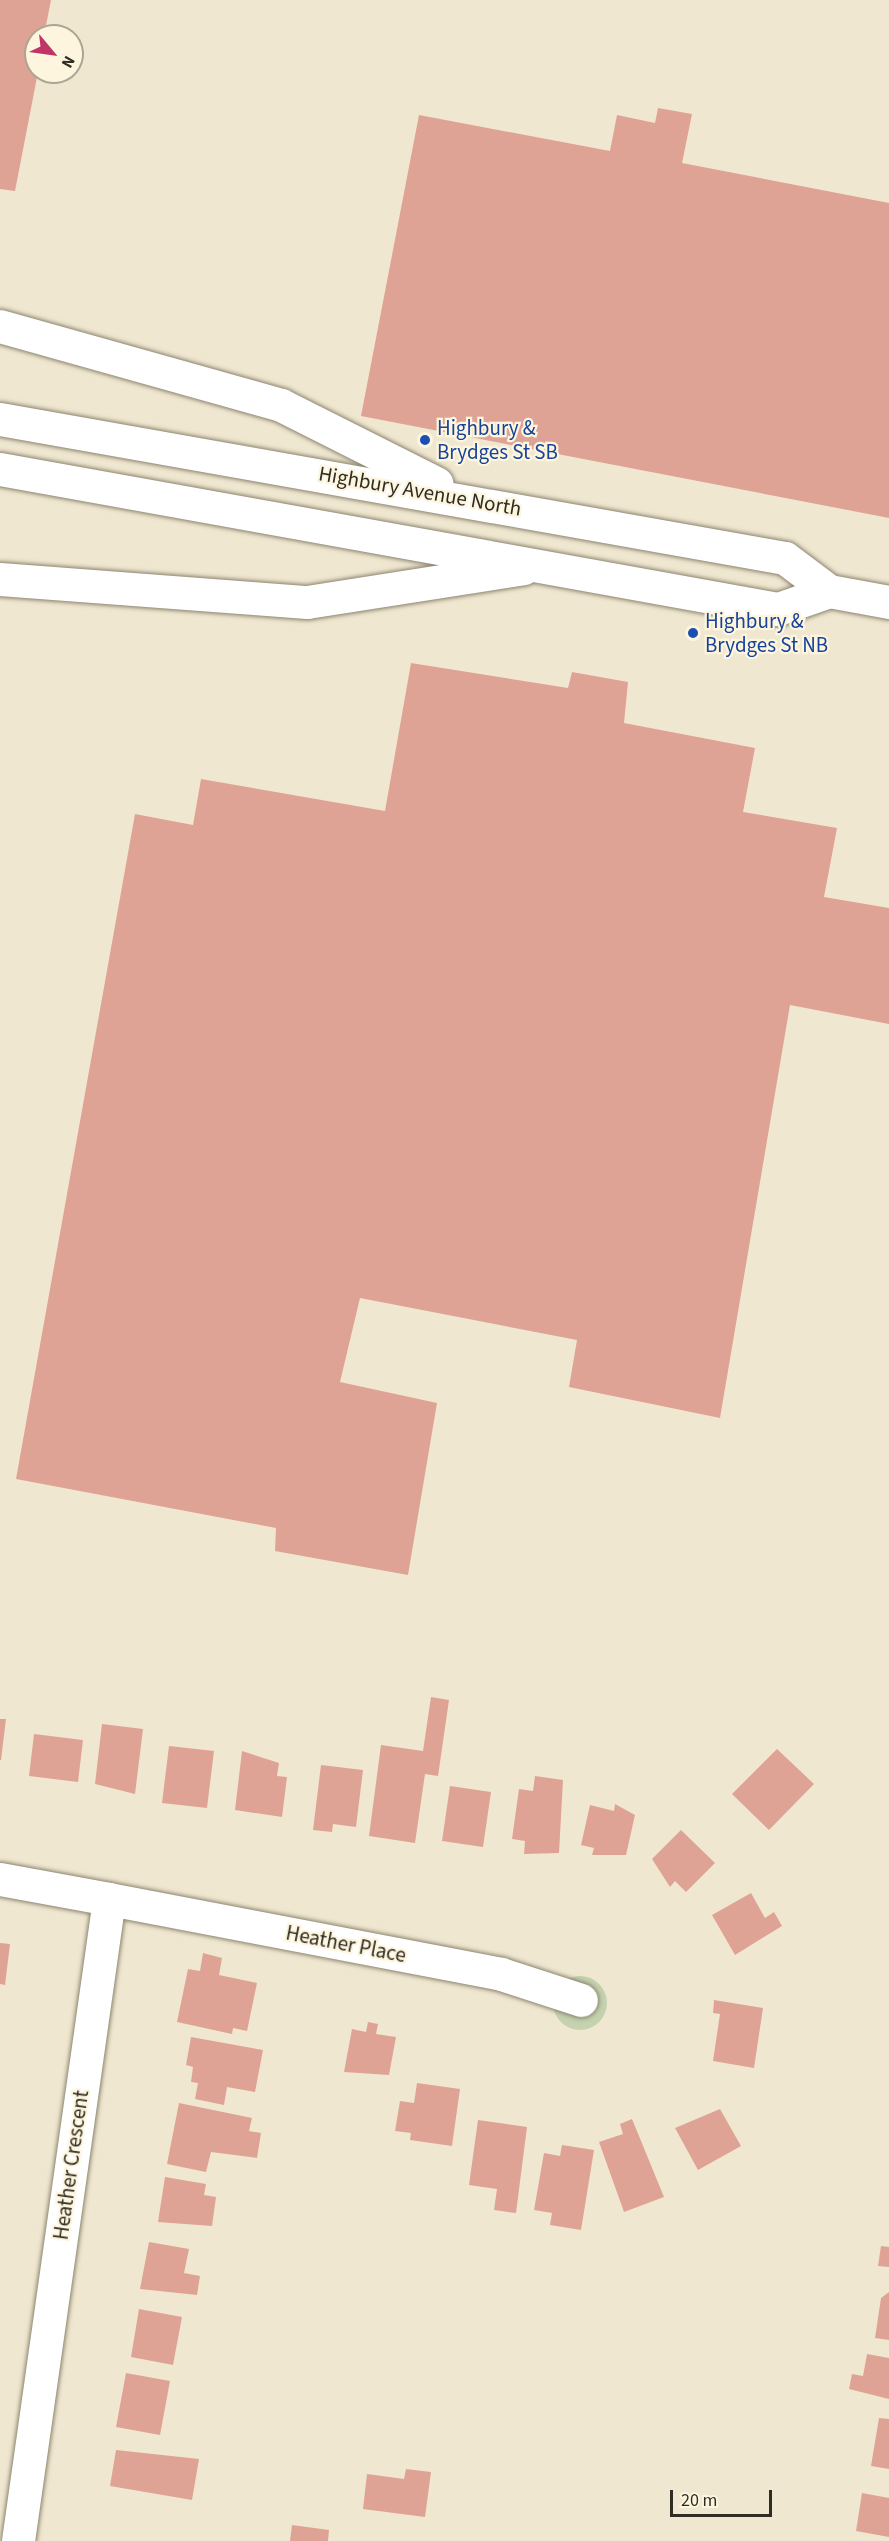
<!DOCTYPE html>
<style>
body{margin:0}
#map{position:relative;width:889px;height:2541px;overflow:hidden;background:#f0e7d1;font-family:"Source Sans 3",sans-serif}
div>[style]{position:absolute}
.green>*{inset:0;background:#c4d2af}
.round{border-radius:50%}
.building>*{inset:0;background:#dfa395}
.roads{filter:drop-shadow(0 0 2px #8c8570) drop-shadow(0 0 2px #8c8570)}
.minor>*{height:33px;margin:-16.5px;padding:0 16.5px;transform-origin:16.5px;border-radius:16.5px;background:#fff}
.secondary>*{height:33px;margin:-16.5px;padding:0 16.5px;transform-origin:16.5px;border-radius:16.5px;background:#fff}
.dots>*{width:16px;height:16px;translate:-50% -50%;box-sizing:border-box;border:3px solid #fdf5de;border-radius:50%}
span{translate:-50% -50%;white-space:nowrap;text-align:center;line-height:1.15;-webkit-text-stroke:4.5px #fdf5de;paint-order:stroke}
.transit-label{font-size:21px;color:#164399}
.left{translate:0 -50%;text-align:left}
.street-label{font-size:21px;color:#2f2c23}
.north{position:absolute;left:24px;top:24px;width:60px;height:60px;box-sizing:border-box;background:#fdf5de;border:2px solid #aba593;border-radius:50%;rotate:119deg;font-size:16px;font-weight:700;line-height:24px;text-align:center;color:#2f2c23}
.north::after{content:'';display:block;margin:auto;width:21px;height:27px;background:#c03468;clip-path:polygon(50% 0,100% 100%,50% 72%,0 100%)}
.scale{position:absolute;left:670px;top:2490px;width:102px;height:27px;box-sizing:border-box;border:3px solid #2f2c23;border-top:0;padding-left:8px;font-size:18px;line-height:21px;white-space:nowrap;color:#2f2c23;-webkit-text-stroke:4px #fdf5de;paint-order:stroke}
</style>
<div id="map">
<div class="green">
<i class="round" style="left:553px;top:1976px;width:54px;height:54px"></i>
</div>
<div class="building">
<i style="clip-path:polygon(0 0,51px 0,44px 36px,36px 36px,38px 72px,15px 191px,0 189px)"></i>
<i style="clip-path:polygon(658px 108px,692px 114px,682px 163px,889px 203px,889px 518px,361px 416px,419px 115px,610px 151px,617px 115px,655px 123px)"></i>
<i style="clip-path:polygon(411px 663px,568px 688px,572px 672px,628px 682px,624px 723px,755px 748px,743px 812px,837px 828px,824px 897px,889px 908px,889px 1024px,790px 1005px,720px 1418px,569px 1387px,577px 1340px,360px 1298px,340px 1382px,437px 1403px,408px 1575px,275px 1551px,276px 1528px,16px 1479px,135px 814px,193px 825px,201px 779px,385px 811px)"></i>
<i style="clip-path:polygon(431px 1697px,449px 1700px,438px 1776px,425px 1774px,415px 1843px,369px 1836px,381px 1745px,423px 1751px)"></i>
<i style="clip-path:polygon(0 1719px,6px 1719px,1px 1760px,0 1760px)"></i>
<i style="clip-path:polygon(102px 1724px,143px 1729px,135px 1794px,95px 1784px)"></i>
<i style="clip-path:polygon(34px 1734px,83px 1740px,78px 1782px,29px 1776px)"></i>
<i style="clip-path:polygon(169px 1746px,214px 1751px,207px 1808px,162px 1803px)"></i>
<i style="clip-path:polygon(777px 1749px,814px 1784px,769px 1830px,732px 1794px)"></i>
<i style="clip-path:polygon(242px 1751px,279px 1763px,277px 1776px,287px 1777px,282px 1817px,235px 1810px)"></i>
<i style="clip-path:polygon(321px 1765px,363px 1770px,356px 1827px,333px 1824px,332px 1832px,313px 1830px)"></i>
<i style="clip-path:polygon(535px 1776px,563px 1780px,559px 1853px,524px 1854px,525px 1841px,512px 1839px,519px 1789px,533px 1791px)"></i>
<i style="clip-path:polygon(450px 1786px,491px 1792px,483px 1847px,442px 1841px)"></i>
<i style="clip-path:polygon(615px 1804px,635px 1815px,626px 1855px,592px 1855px,594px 1848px,581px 1845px,590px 1805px,614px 1811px)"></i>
<i style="clip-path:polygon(681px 1830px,715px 1863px,686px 1892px,675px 1881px,670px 1887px,652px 1859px)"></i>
<i style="clip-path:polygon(751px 1893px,765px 1918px,774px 1912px,782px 1926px,735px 1955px,712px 1915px)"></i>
<i style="clip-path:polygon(0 1943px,10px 1944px,5px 1985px,0 1984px)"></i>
<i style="clip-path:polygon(203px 1953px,222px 1958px,219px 1975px,257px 1983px,247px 2031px,233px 2028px,232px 2034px,177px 2022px,188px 1969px,200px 1971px)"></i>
<i style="clip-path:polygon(714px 2000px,763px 2008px,754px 2068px,713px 2061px,720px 2014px,713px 2013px)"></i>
<i style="clip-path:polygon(368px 2022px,378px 2024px,376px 2034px,396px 2037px,389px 2075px,344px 2072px,352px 2029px,366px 2032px)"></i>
<i style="clip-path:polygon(191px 2037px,263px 2050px,255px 2092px,227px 2087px,224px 2105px,195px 2099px,198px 2083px,191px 2082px,193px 2067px,186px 2065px)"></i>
<i style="clip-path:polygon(417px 2083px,460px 2089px,452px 2146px,410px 2140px,411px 2133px,395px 2131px,400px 2101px,414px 2103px)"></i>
<i style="clip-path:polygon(179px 2103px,252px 2118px,249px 2131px,261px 2133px,257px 2158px,211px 2152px,206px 2172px,167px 2164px)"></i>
<i style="clip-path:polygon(720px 2109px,741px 2146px,698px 2170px,675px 2128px)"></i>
<i style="clip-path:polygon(632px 2119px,664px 2197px,624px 2212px,599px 2142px,623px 2134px,620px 2124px)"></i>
<i style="clip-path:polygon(478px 2120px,527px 2127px,516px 2213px,494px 2210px,497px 2189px,469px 2185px)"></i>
<i style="clip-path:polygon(562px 2145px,594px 2150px,581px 2230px,550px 2225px,552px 2213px,534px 2210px,544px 2153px,560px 2156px)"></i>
<i style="clip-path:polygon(165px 2177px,206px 2184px,204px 2195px,216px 2197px,212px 2226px,158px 2222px)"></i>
<i style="clip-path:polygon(149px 2242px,189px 2249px,184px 2273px,200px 2276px,197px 2295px,140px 2289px)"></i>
<i style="clip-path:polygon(881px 2246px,889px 2247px,889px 2267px,878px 2266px)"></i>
<i style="clip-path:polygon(889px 2292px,889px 2340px,875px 2338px,881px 2298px)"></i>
<i style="clip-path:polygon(139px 2309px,182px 2317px,173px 2365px,131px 2357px)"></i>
<i style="clip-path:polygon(867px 2354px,889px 2358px,889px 2399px,849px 2389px,852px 2374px,863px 2376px)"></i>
<i style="clip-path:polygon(126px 2373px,170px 2381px,160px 2435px,116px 2427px)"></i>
<i style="clip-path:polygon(879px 2418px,889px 2419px,889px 2469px,871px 2466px)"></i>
<i style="clip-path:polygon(116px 2450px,199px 2459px,192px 2500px,110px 2486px)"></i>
<i style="clip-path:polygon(406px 2469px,431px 2472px,425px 2517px,363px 2509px,367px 2474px,404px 2479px)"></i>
<i style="clip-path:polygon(862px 2493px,889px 2498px,889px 2537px,856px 2531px)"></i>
<i style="clip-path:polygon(292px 2525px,329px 2530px,328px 2541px,290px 2541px)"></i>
</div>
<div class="roads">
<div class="minor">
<i style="left:0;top:1879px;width:111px;rotate:10.4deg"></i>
<i style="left:109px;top:1899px;width:648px;rotate:98.07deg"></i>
<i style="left:109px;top:1899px;width:399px;rotate:10.8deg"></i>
<i style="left:501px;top:1974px;width:84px;rotate:18deg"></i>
</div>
<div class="secondary">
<i style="left:0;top:326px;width:292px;rotate:15.7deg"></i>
<i style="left:281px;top:405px;width:174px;rotate:26.7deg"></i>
<i style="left:0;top:419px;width:797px;rotate:10.04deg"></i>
<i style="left:785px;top:558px;width:55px;rotate:36.9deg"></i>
<i style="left:829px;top:591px;width:61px;rotate:10.4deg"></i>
<i style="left:0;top:469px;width:790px;rotate:10.2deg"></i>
<i style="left:778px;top:609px;width:54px;rotate:-19.4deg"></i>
<i style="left:0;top:579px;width:308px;rotate:4.3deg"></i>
<i style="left:307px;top:602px;width:219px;rotate:-8.9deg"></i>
</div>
</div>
<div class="dots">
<i style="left:425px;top:440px;background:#1a4fb4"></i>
<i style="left:693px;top:633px;background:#1a4fb4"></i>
</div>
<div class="transit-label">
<span class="left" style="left:437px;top:440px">Highbury &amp;<br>Brydges St SB</span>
<span class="left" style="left:705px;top:633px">Highbury &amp;<br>Brydges St NB</span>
</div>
<div class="street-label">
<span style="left:420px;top:491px;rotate:10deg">Highbury Avenue North</span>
<span style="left:346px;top:1944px;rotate:11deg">Heather Place</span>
<span style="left:71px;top:2165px;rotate:-82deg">Heather Crescent</span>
</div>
<div class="north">N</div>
<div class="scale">20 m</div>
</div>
